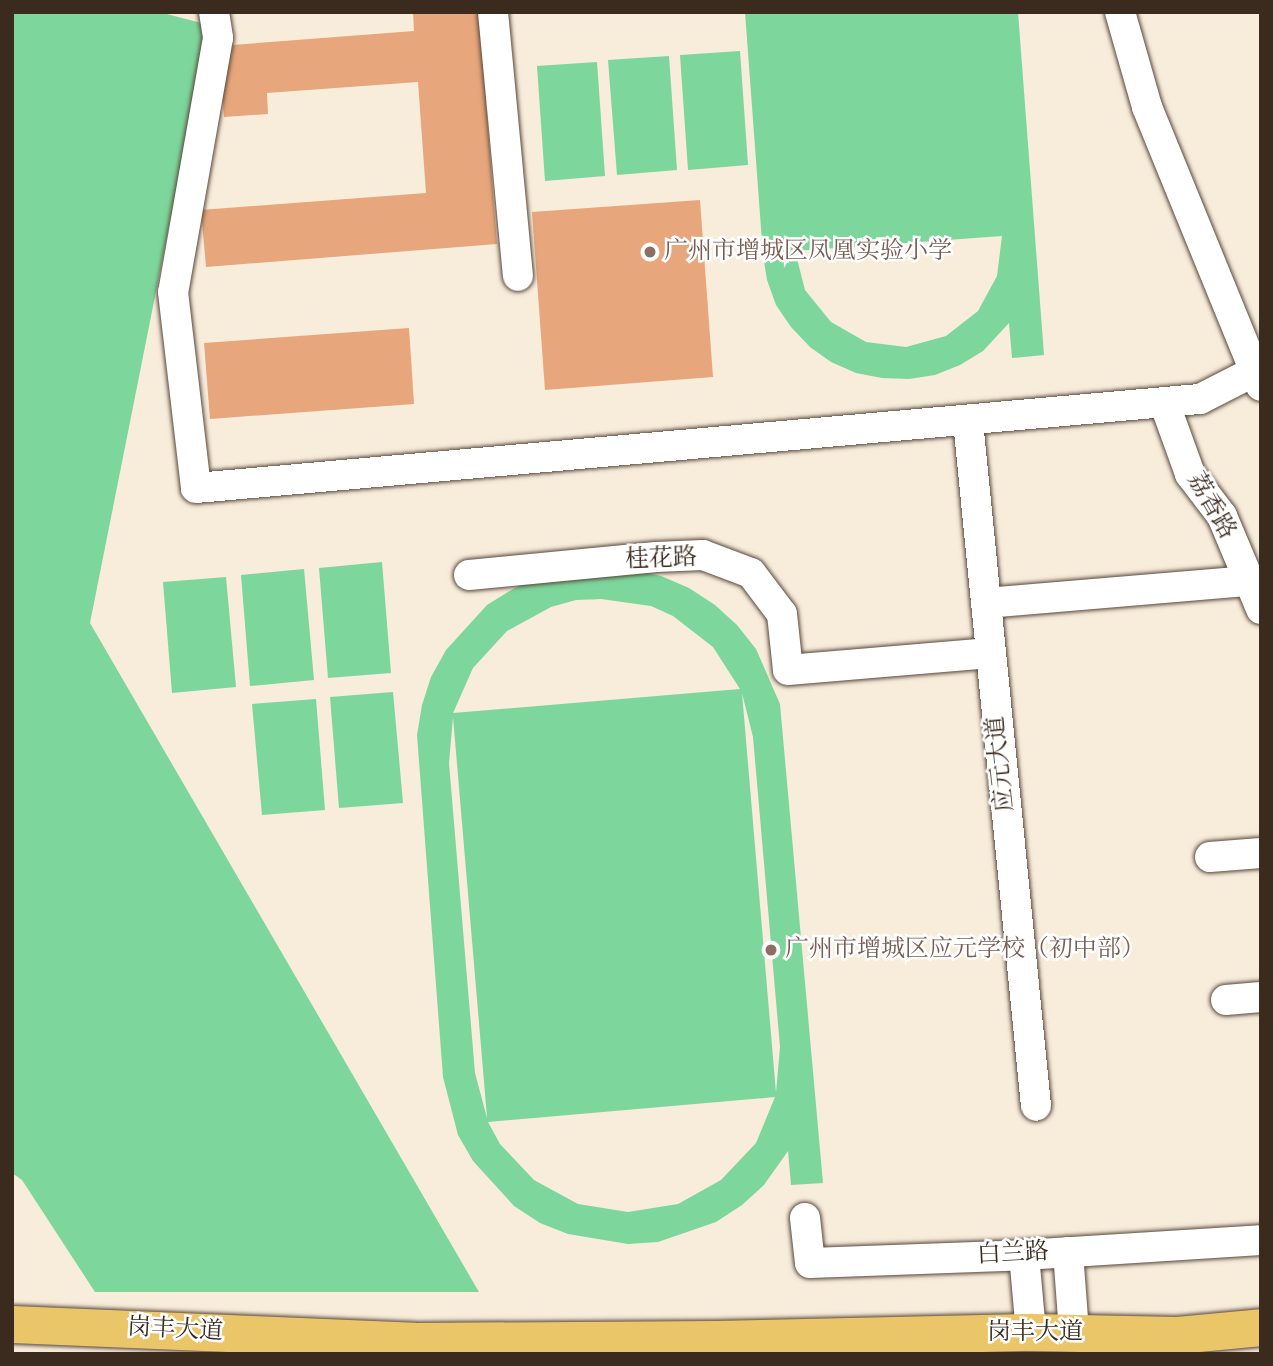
<!DOCTYPE html>
<meta charset="utf-8">
<style>
body{margin:0}
#map{position:relative;width:1273px;height:1366px;overflow:hidden;background:#f8ecdb;font-family:"IM FELL English","Noto Serif SC",serif}
div>[style]{position:absolute}
.green>*{inset:0;background:#7dd69c}
.building>*{inset:0;background:#e7a67b}
.roads{filter:drop-shadow(0 0 2px #57473a) drop-shadow(0 0 2px #57473a)}
.minor>*{height:30px;margin:-15px;padding:0 15px;transform-origin:15px;border-radius:15px;background:#fff}
.major>*{height:37px;margin:-18.5px;padding:0 18.5px;transform-origin:18.5px;border-radius:18.5px;background:#ebc669}
.dots>*{width:19px;height:19px;translate:-50% -50%;box-sizing:border-box;border:4px solid #fff;border-radius:50%}
span{translate:-50% -50%;white-space:nowrap;text-align:center;line-height:1.15;-webkit-text-stroke:5px #fff;paint-order:stroke}
.education-label{font-size:24px;color:#785e54}
.left{translate:0 -50%;text-align:left}
.street-label{font-size:24px;color:#3b2a1e}
.frame{position:absolute;inset:0;border:14px solid #3b2a1e;pointer-events:none}
</style>
<div id="map">
<div class="green">
<i style="clip-path:polygon(12px 12px,159px 12px,209px 25px,90px 623px,479px 1292px,95px 1292px,22px 1180px,12px 1173px)"></i>
<i style="clip-path:polygon(evenodd,745px 12px,1018px 12px,1044px 355px,1012px 358px,1009px 323px,983px 351px,960px 365px,935px 375px,909px 379px,882px 378px,856px 373px,831px 362px,810px 347px,791px 327px,776px 305px,767px 280px,763px 255px,745px 12px,1002px 236px,997px 276px,978px 311px,946px 336px,906px 347px,866px 342px,831px 322px,805px 290px,795px 251px,1002px 236px)"></i>
<i style="clip-path:polygon(740px 51px,748px 165px,688px 170px,680px 55px)"></i>
<i style="clip-path:polygon(669px 56px,677px 170px,617px 175px,608px 60px)"></i>
<i style="clip-path:polygon(597px 62px,605px 176px,545px 181px,537px 66px)"></i>
<i style="clip-path:polygon(382px 562px,391px 673px,328px 678px,319px 568px)"></i>
<i style="clip-path:polygon(304px 569px,314px 680px,250px 686px,241px 575px)"></i>
<i style="clip-path:polygon(evenodd,631px 569px,661px 576px,689px 588px,715px 605px,737px 625px,756px 649px,780px 704px,823px 1183px,791px 1185px,788px 1151px,764px 1185px,742px 1205px,716px 1222px,658px 1242px,628px 1244px,568px 1234px,540px 1223px,514px 1206px,473px 1161px,458px 1135px,443px 1077px,417px 735px,422px 705px,431px 677px,446px 650px,487px 605px,513px 589px,541px 576px,631px 569px,601px 599px,651px 606px,673px 616px,713px 647px,740px 689px,453px 713px,473px 668px,507px 631px,551px 607px,576px 600px,601px 599px,631px 569px,742px 693px,753px 737px,780px 1047px,776px 1093px,742px 693px,631px 569px,453px 717px,487px 1117px,487px 1118px,475px 1073px,449px 763px,453px 717px,631px 569px,775px 1097px,756px 1143px,721px 1180px,678px 1204px,628px 1212px,578px 1204px,534px 1180px,500px 1144px,488px 1122px,775px 1097px)"></i>
<i style="clip-path:polygon(226px 577px,236px 687px,172px 693px,163px 582px)"></i>
<i style="clip-path:polygon(393px 692px,403px 803px,339px 808px,330px 697px)"></i>
<i style="clip-path:polygon(316px 699px,325px 810px,262px 815px,252px 704px)"></i>
</div>
<div class="building">
<i style="clip-path:polygon(413px 12px,479px 12px,497px 244px,206px 267px,201px 210px,426px 193px,418px 82px,267px 93px,268px 114px,224px 117px,219px 46px,414px 31px)"></i>
<i style="clip-path:polygon(700px 200px,713px 377px,545px 390px,532px 212px)"></i>
<i style="clip-path:polygon(409px 328px,414px 404px,210px 419px,204px 343px)"></i>
</div>
<div class="roads">
<div class="minor">
<i style="left:214px;top:12px;width:26px;rotate:81deg"></i>
<i style="left:218px;top:38px;width:258px;rotate:100deg"></i>
<i style="left:173px;top:292px;width:197px;rotate:83.3deg"></i>
<i style="left:196px;top:488px;width:1008px;rotate:-5.07deg"></i>
<i style="left:1200px;top:399px;width:62px;rotate:-27deg"></i>
<i style="left:493px;top:12px;width:265px;rotate:84.6deg"></i>
<i style="left:1120px;top:12px;width:99px;rotate:74.1deg"></i>
<i style="left:1147px;top:107px;width:301px;rotate:67.8deg"></i>
<i style="left:1164px;top:402px;width:77px;rotate:70.1deg"></i>
<i style="left:1190px;top:474px;width:53px;rotate:52.7deg"></i>
<i style="left:1222px;top:516px;width:101px;rotate:67.2deg"></i>
<i style="left:968px;top:421px;width:688px;rotate:84.33deg"></i>
<i style="left:469px;top:575px;width:188px;rotate:-5.5deg"></i>
<i style="left:656px;top:557px;width:47px;rotate:-2.4deg"></i>
<i style="left:703px;top:555px;width:51px;rotate:20.6deg"></i>
<i style="left:751px;top:573px;width:51px;rotate:52.9deg"></i>
<i style="left:782px;top:614px;width:56px;rotate:83.9deg"></i>
<i style="left:788px;top:670px;width:203px;rotate:-4.8deg"></i>
<i style="left:986px;top:603px;width:264px;rotate:-4.8deg"></i>
<i style="left:1210px;top:857px;width:51px;rotate:-4.5deg"></i>
<i style="left:1226px;top:1000px;width:35px;rotate:-5deg"></i>
<i style="left:805px;top:1218px;width:45px;rotate:83.7deg"></i>
<i style="left:810px;top:1263px;width:214px;rotate:-2.1deg"></i>
<i style="left:1024px;top:1255px;width:237px;rotate:-3.6deg"></i>
<i style="left:1068px;top:1252px;width:80px;rotate:85.7deg"></i>
<i style="left:1024px;top:1255px;width:77px;rotate:84.8deg"></i>
</div>
<div class="major">
<i style="left:12px;top:1324px;width:402px;rotate:2.4deg"></i>
<i style="left:414px;top:1341px;width:302px;rotate:-0.4deg"></i>
<i style="left:716px;top:1339px;width:315px;rotate:-1.3deg"></i>
<i style="left:1031px;top:1332px;width:146px;rotate:1.2deg"></i>
<i style="left:1177px;top:1335px;width:84px;rotate:-5.4deg"></i>
</div>
</div>
<div class="dots">
<i style="left:650px;top:252px;background:#8d6e63"></i>
<i style="left:771px;top:950px;background:#8d6e63"></i>
</div>
<div class="education-label">
<span class="left" style="left:664px;top:252px">广州市增城区凤凰实验小学</span>
<span class="left" style="left:785px;top:950px">广州市增城区应元学校（初中部）</span>
</div>
<div class="street-label">
<span style="left:1211px;top:506px;rotate:60deg">荔香路</span>
<span style="left:661px;top:559px;rotate:-2deg">桂花路</span>
<span style="left:1001px;top:764px;rotate:-96deg">应元大道</span>
<span style="left:1013px;top:1254px;rotate:-3deg">白兰路</span>
<span style="left:175px;top:1330px;rotate:3deg">岗丰大道</span>
<span style="left:1035px;top:1333px">岗丰大道</span>
</div>
<div class="frame"></div>
</div>
